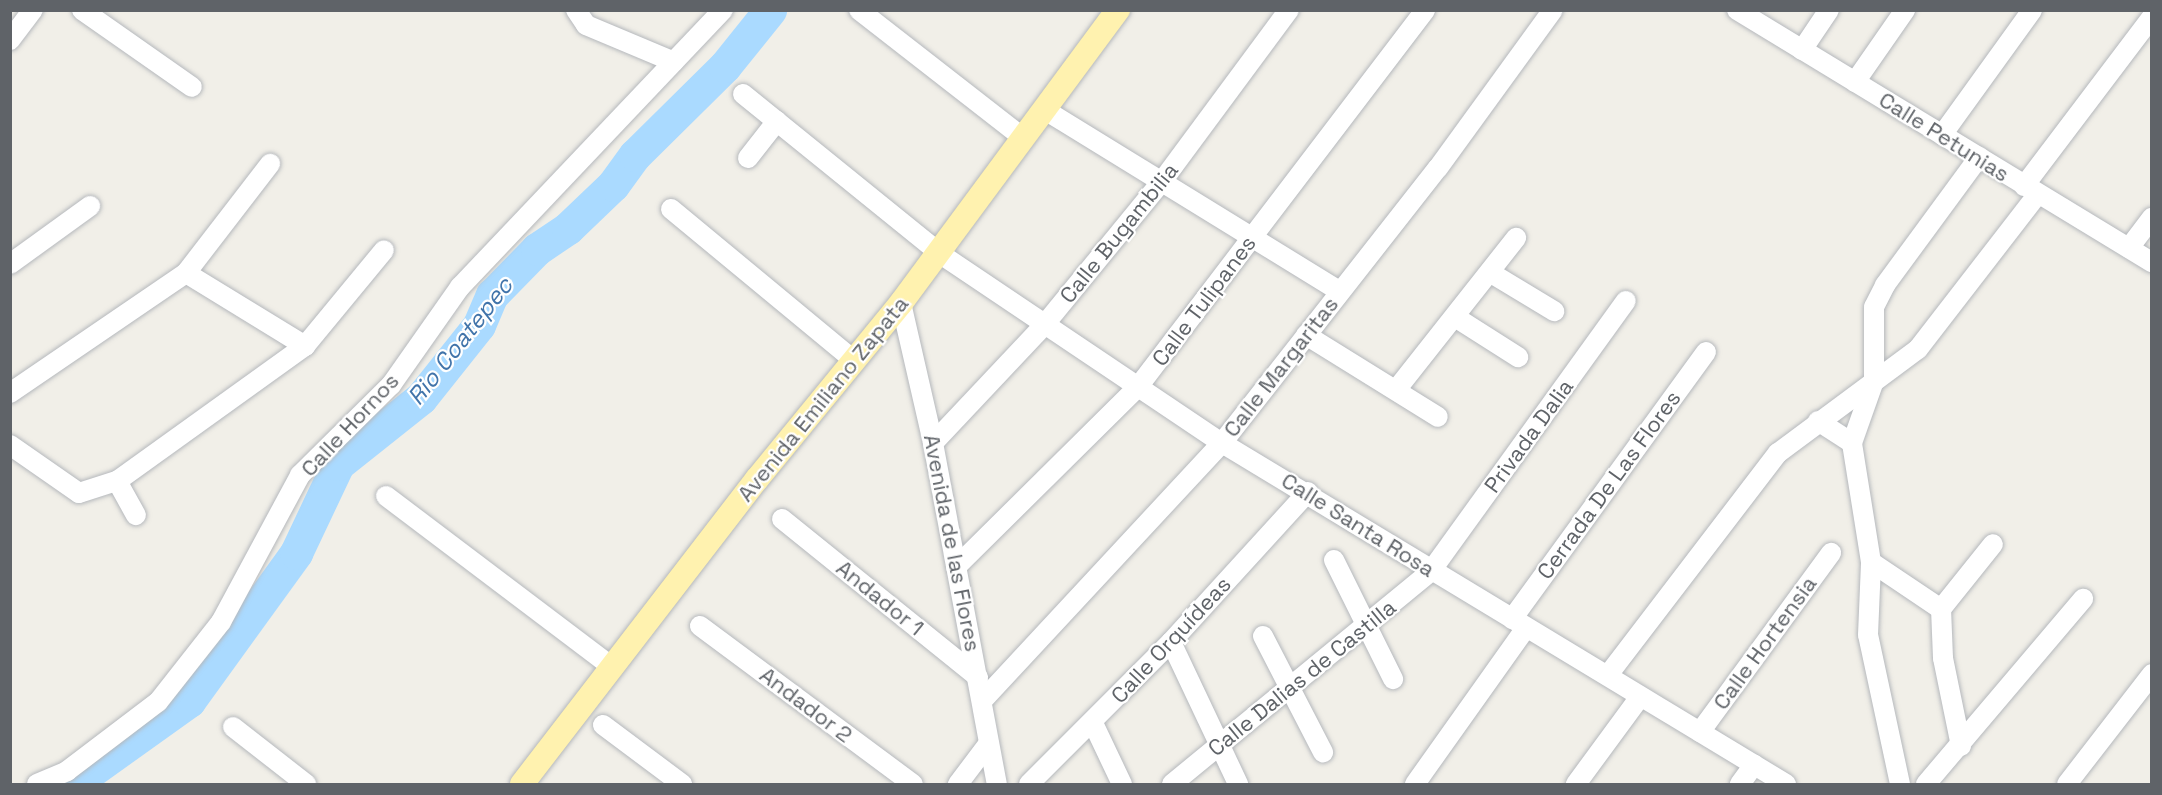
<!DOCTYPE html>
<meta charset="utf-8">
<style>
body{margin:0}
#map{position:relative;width:2162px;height:795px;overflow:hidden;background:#f1efe8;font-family:"Space Grotesk",sans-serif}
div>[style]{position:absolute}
.river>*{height:33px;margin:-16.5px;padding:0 16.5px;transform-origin:16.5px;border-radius:16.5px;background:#aadaff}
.roads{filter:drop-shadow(0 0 2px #b5b8bc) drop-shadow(0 0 2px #b5b8bc)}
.minor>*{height:20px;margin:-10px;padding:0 10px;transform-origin:10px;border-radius:10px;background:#fff}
.major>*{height:24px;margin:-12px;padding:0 12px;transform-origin:12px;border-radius:12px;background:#fff2af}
span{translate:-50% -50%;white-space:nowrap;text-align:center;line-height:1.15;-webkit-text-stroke:4.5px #fff;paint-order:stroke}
.street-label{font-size:22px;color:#5f6368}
.water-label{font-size:24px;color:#4174aa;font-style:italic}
.frame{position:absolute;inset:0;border:12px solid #5f6368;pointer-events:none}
</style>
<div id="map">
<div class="river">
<i style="left:73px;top:784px;width:143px;rotate:-35.6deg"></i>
<i style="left:189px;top:701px;width:183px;rotate:-54.1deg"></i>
<i style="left:296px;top:553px;width:98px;rotate:-64.7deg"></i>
<i style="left:338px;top:464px;width:106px;rotate:-38.5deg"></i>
<i style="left:421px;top:398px;width:93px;rotate:-51.5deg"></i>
<i style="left:479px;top:325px;width:33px;rotate:-67deg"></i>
<i style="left:492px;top:295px;width:64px;rotate:-45.6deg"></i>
<i style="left:537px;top:249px;width:37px;rotate:-34deg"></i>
<i style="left:568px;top:228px;width:62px;rotate:-43.7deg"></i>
<i style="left:613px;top:185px;width:37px;rotate:-54deg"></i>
<i style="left:635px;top:155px;width:127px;rotate:-44.7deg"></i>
<i style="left:725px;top:66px;width:72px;rotate:-51.2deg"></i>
</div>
<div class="roads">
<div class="minor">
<i style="left:82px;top:10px;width:134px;rotate:35deg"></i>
<i style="left:576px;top:10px;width:18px;rotate:56deg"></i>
<i style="left:586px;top:25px;width:95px;rotate:22.8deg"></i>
<i style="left:859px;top:10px;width:207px;rotate:37.9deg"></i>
<i style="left:1737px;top:10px;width:486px;rotate:31.3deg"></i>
<i style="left:10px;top:40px;width:38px;rotate:-53deg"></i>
<i style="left:1802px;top:50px;width:48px;rotate:-56deg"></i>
<i style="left:1855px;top:82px;width:88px;rotate:-55.2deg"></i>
<i style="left:743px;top:94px;width:252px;rotate:39deg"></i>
<i style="left:939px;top:253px;width:341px;rotate:33.9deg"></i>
<i style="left:1222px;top:443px;width:659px;rotate:31.16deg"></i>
<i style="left:1045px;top:110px;width:345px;rotate:31.6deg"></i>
<i style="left:1942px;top:135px;width:154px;rotate:-54.2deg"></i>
<i style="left:748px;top:158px;width:47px;rotate:-51.9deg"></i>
<i style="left:2024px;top:186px;width:212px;rotate:-52.9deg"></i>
<i style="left:671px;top:209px;width:239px;rotate:39.6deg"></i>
<i style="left:2129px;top:248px;width:38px;rotate:-53deg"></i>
<i style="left:10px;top:264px;width:99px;rotate:-35.9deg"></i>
<i style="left:186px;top:273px;width:140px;rotate:31.5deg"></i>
<i style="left:1491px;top:273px;width:74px;rotate:31.1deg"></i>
<i style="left:901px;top:303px;width:144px;rotate:77.1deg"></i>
<i style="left:933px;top:443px;width:347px;rotate:79.4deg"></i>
<i style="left:1455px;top:317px;width:75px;rotate:32.4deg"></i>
<i style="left:1306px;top:335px;width:155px;rotate:31.8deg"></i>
<i style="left:1396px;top:390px;width:194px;rotate:-51.7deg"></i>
<i style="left:10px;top:393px;width:213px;rotate:-34.3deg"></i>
<i style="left:186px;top:273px;width:138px;rotate:-52.4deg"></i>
<i style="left:1818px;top:421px;width:40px;rotate:32.9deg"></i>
<i style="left:933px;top:443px;width:163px;rotate:-46.7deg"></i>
<i style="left:1045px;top:324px;width:186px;rotate:-50.7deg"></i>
<i style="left:1163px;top:180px;width:212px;rotate:-53.5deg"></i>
<i style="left:10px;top:445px;width:84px;rotate:34.8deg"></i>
<i style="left:79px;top:493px;width:40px;rotate:-18deg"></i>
<i style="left:117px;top:481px;width:39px;rotate:61deg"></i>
<i style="left:117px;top:481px;width:231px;rotate:-35.7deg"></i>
<i style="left:305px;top:346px;width:124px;rotate:-50.5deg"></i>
<i style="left:386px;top:496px;width:283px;rotate:37.1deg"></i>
<i style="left:782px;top:519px;width:252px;rotate:38.9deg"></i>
<i style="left:1334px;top:560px;width:133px;rotate:63.6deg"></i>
<i style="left:1871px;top:562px;width:84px;rotate:33.9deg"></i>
<i style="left:956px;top:567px;width:256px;rotate:-44.7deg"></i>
<i style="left:1138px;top:387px;width:474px;rotate:-52.7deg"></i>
<i style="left:1512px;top:619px;width:330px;rotate:-54deg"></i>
<i style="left:700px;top:626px;width:265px;rotate:36.6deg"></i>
<i style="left:1263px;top:636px;width:131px;rotate:62.7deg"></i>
<i style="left:1171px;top:642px;width:157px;rotate:64.7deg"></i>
<i style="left:1608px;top:675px;width:280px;rotate:-52.6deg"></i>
<i style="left:1778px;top:453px;width:174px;rotate:-36.6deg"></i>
<i style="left:1918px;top:349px;width:196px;rotate:-52.3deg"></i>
<i style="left:982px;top:701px;width:352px;rotate:-47.1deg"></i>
<i style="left:1222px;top:443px;width:350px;rotate:-51.9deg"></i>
<i style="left:1438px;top:168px;width:195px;rotate:-54deg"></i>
<i style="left:1093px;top:723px;width:68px;rotate:64.6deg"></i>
<i style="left:603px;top:725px;width:99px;rotate:36.8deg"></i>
<i style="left:233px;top:727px;width:93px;rotate:38deg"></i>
<i style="left:1700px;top:732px;width:222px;rotate:-53.8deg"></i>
<i style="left:1961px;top:746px;width:90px;rotate:-101.6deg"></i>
<i style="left:1943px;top:658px;width:49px;rotate:-92.3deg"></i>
<i style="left:1941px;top:609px;width:83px;rotate:-51.3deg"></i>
<i style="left:37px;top:784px;width:33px;rotate:-23deg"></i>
<i style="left:67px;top:771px;width:114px;rotate:-37.2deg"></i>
<i style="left:158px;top:702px;width:102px;rotate:-51.8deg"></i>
<i style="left:221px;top:622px;width:167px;rotate:-61.7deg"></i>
<i style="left:300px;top:475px;width:128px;rotate:-44.7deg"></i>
<i style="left:391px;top:385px;width:120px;rotate:-54.9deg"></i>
<i style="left:460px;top:287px;width:382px;rotate:-46.5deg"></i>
<i style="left:958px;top:784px;width:51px;rotate:-52.9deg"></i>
<i style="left:1029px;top:784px;width:201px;rotate:-45deg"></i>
<i style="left:1171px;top:642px;width:203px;rotate:-47.6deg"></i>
<i style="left:1172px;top:784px;width:335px;rotate:-39.4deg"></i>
<i style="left:1431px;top:571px;width:333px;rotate:-54.2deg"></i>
<i style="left:1415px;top:784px;width:191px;rotate:-54.6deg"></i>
<i style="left:1576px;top:784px;width:108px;rotate:-53.7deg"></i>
<i style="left:1740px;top:784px;width:24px;rotate:-54deg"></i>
<i style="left:1900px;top:784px;width:152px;rotate:-102.1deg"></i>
<i style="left:1868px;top:635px;width:73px;rotate:-87.6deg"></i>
<i style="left:1871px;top:562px;width:121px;rotate:-99.1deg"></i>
<i style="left:1852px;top:443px;width:66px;rotate:-70.5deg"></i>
<i style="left:1874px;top:381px;width:74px;rotate:-90deg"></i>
<i style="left:1874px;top:307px;width:25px;rotate:-63deg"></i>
<i style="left:1885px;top:285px;width:159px;rotate:-53.7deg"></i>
<i style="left:1926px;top:784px;width:243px;rotate:-49.7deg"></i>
<i style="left:2067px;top:784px;width:139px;rotate:-52.3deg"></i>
</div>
<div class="major">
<i style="left:522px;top:784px;width:385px;rotate:-52.4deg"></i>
<i style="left:757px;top:479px;width:227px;rotate:-50.7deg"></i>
<i style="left:901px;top:303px;width:365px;rotate:-53.5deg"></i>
</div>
</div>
<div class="street-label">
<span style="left:1944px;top:137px;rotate:32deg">Calle Petunias</span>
<span style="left:1119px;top:233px;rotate:-51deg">Calle Bugambilia</span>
<span style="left:1204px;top:301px;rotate:-53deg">Calle Tulipanes</span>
<span style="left:1281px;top:367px;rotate:-52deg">Calle Margaritas</span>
<span style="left:823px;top:399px;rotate:-51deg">Avenida Emiliano Zapata</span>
<span style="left:350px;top:425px;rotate:-47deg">Calle Hornos</span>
<span style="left:1529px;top:436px;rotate:-54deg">Privada Dalia</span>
<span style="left:1609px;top:485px;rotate:-54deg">Cerrada De Las Flores</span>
<span style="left:1358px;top:525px;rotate:32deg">Calle Santa Rosa</span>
<span style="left:952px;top:543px;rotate:79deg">Avenida de las Flores</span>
<span style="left:880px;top:598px;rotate:39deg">Andador 1</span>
<span style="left:1171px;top:640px;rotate:-47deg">Calle Orquídeas</span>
<span style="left:1765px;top:643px;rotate:-54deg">Calle Hortensia</span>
<span style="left:1302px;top:678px;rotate:-39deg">Calle Dalias de Castilla</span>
<span style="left:806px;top:705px;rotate:37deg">Andador 2</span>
</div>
<div class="water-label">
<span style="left:460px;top:341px;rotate:-52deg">Rio Coatepec</span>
</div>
<div class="frame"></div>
</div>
